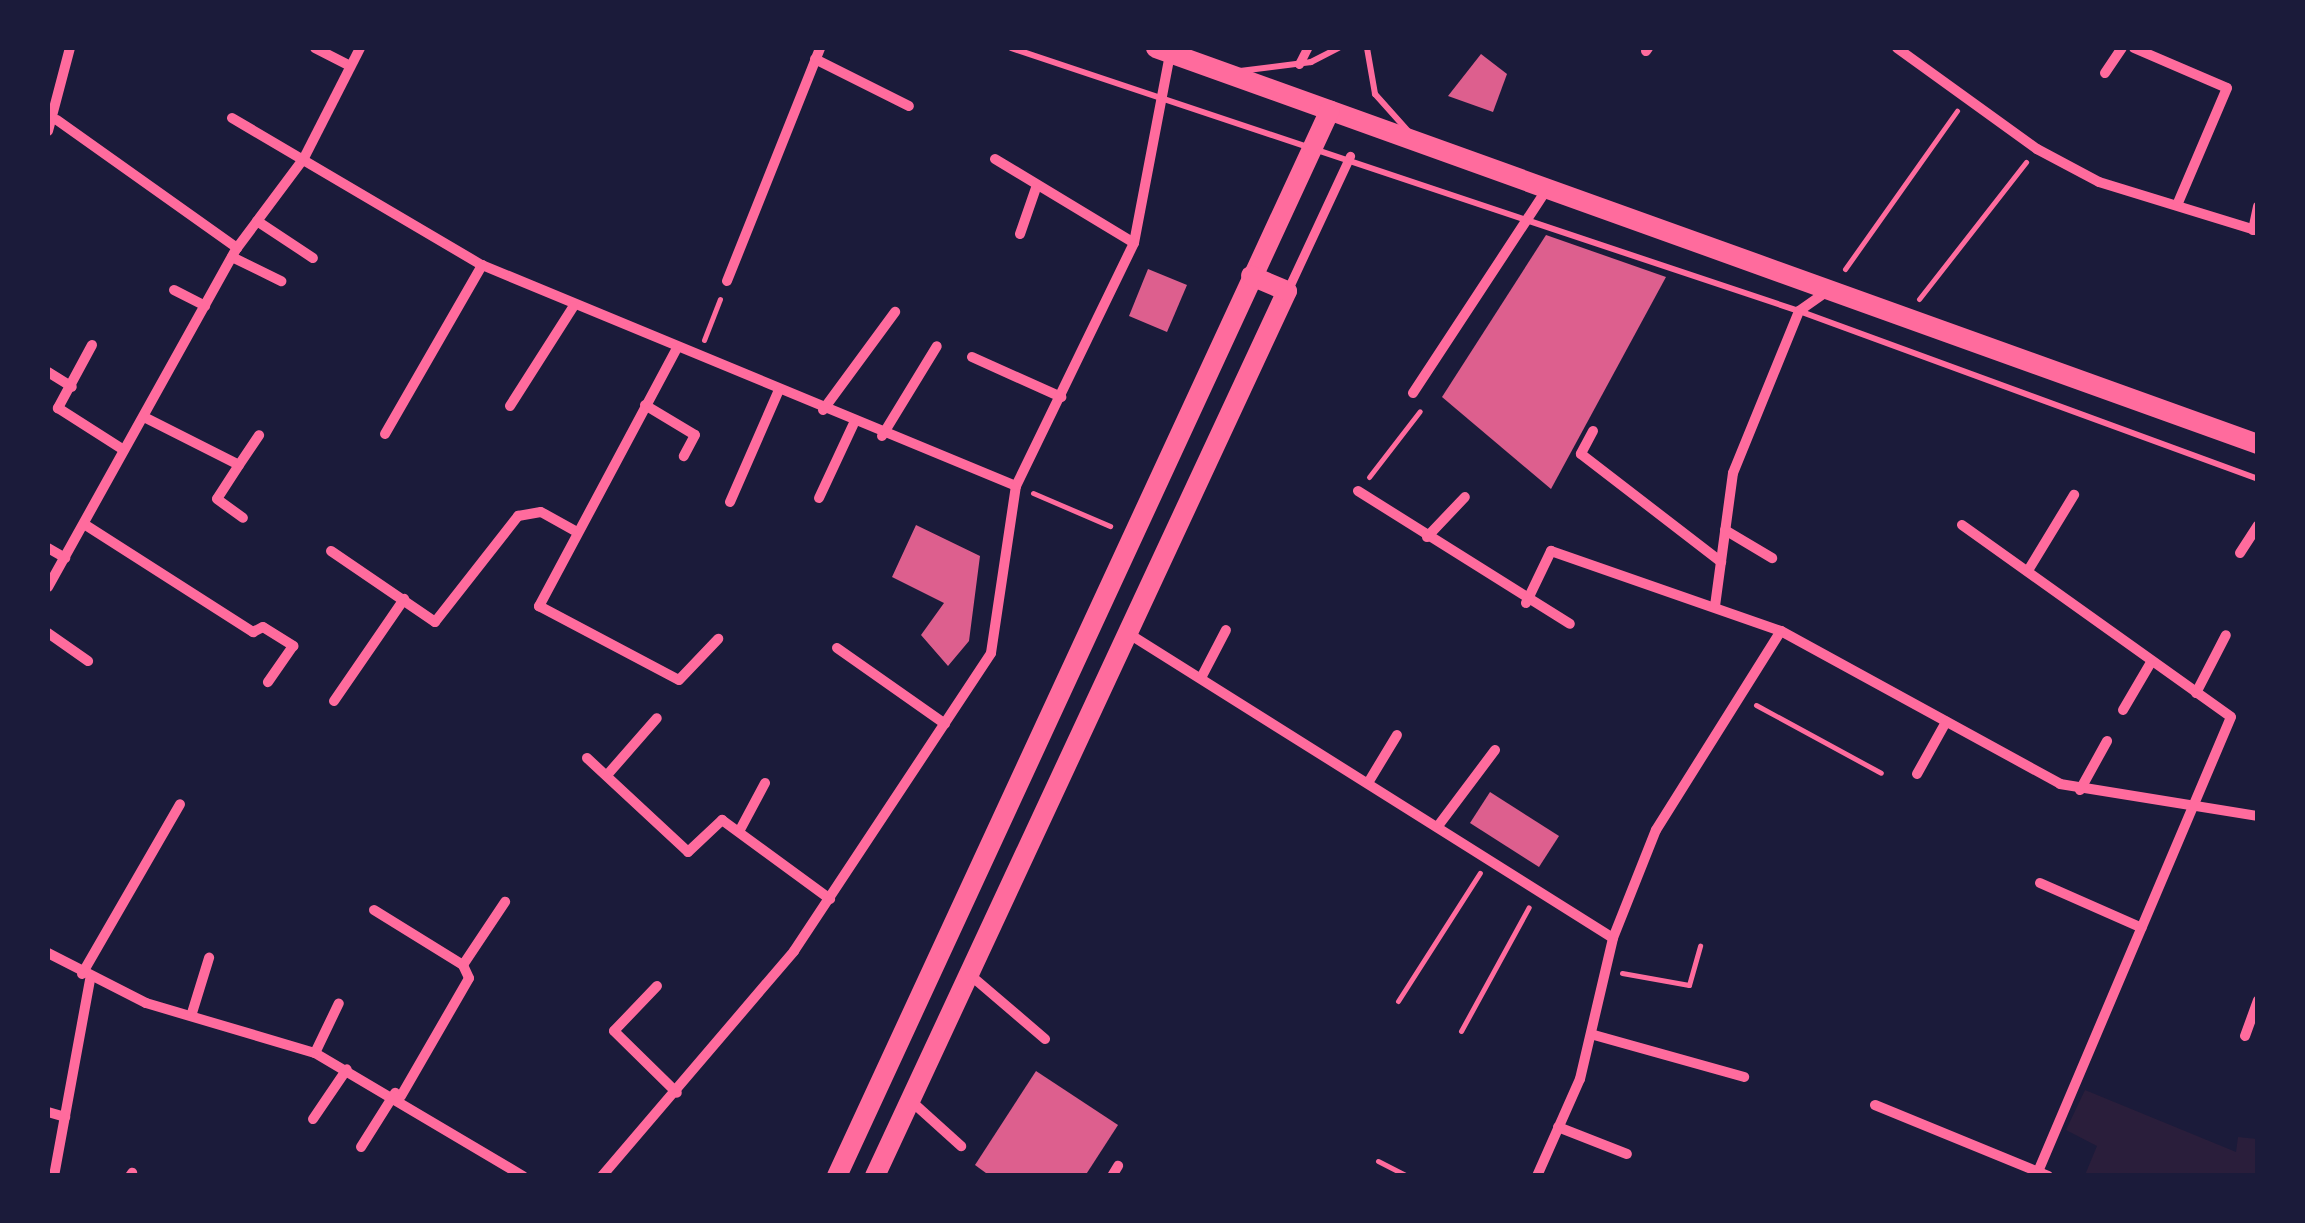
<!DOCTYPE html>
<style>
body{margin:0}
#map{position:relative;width:2305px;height:1223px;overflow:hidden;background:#1b1b3a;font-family:Ubuntu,sans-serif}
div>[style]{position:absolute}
.green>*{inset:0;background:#2a1e3b}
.building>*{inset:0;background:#dd5f8e}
.path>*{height:5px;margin:-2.5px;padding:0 2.5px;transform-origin:2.5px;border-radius:2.5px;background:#ff6b9d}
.service>*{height:6px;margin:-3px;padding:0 3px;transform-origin:3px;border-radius:3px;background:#ff6b9d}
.pedestrian>*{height:9px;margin:-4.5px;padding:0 4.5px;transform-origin:4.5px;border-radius:4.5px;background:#ff6b9d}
.minor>*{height:10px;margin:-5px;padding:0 5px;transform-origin:5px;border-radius:5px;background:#ff6b9d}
.primary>*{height:20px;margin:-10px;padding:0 10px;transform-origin:10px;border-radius:10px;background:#ff6b9d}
span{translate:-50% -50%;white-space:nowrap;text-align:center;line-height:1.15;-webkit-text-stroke:10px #1b1b3a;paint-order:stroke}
.frame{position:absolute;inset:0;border:50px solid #1b1b3a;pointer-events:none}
</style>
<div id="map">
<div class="green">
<i style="clip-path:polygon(2085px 1090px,2236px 1152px,2238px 1137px,2257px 1139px,2257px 1175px,2085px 1175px,2097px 1146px,2066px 1130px)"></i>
</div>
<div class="building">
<i style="clip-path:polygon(1481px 54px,1507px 74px,1493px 112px,1448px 96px)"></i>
<i style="clip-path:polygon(1546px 235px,1666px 277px,1551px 489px,1442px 397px)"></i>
<i style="clip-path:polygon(1148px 269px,1187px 285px,1167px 332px,1129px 316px)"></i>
<i style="clip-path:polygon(916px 525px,980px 556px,969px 641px,948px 666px,921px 635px,944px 603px,892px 577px)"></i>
<i style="clip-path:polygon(1490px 792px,1559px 836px,1539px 867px,1470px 823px)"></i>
<i style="clip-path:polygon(1036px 1071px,1118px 1125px,1085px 1176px,990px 1176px,975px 1165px)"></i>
</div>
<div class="path">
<i style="left:1845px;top:269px;width:194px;rotate:-54.7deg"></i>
<i style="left:1919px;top:299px;width:174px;rotate:-52deg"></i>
<i style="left:704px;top:340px;width:44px;rotate:-68.7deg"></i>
<i style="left:1369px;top:477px;width:83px;rotate:-52.3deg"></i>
<i style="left:1033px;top:493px;width:84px;rotate:23.2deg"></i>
<i style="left:1756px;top:705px;width:142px;rotate:28.5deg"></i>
<i style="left:1622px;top:973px;width:68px;rotate:10.2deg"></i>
<i style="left:1689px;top:985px;width:41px;rotate:-74.2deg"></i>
<i style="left:1398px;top:1001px;width:152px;rotate:-57.4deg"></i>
<i style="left:1461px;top:1031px;width:141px;rotate:-61.3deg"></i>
<i style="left:1378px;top:1161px;width:34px;rotate:27deg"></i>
</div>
<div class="service">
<i style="left:1011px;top:48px;width:831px;rotate:18.46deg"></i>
<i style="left:1799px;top:311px;width:489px;rotate:20.1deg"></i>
<i style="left:1367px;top:48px;width:47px;rotate:80.1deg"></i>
<i style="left:1375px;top:94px;width:50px;rotate:48.3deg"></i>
<i style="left:1240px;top:71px;width:72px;rotate:-7.2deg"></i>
<i style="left:1311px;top:62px;width:31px;rotate:-27deg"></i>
</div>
<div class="pedestrian">
<i style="left:1299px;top:64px;width:18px;rotate:-63deg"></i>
<i style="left:1288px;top:289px;width:147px;rotate:-65deg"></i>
</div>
<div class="minor">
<i style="left:315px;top:48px;width:39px;rotate:27deg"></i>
<i style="left:1897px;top:48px;width:173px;rotate:35.8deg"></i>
<i style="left:2037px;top:149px;width:70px;rotate:28deg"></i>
<i style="left:2099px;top:182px;width:166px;rotate:17.1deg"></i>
<i style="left:2134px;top:48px;width:101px;rotate:23.3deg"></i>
<i style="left:2227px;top:88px;width:127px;rotate:113.1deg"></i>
<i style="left:1646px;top:51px;width:4px;rotate:-56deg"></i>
<i style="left:815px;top:59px;width:105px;rotate:26.6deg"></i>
<i style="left:2105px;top:73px;width:30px;rotate:-56deg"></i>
<i style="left:232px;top:118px;width:290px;rotate:30.5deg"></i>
<i style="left:482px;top:265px;width:578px;rotate:22.48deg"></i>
<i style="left:57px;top:120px;width:221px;rotate:35.4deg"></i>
<i style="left:48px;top:131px;width:86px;rotate:-75.2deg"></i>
<i style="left:995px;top:159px;width:162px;rotate:31.1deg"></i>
<i style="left:257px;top:221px;width:67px;rotate:33.5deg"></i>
<i style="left:2253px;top:230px;width:24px;rotate:-78deg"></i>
<i style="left:1020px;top:234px;width:52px;rotate:-70.9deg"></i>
<i style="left:232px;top:257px;width:55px;rotate:26.1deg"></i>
<i style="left:727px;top:281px;width:251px;rotate:-68.2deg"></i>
<i style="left:174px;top:290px;width:35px;rotate:27deg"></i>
<i style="left:92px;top:345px;width:72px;rotate:118.4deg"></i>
<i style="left:58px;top:408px;width:78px;rotate:32.5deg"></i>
<i style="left:677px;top:348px;width:293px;rotate:118.1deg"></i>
<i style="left:539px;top:606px;width:158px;rotate:27.9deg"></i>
<i style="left:679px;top:680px;width:57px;rotate:-46.4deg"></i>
<i style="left:972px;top:357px;width:98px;rotate:24.2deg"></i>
<i style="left:48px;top:372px;width:28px;rotate:32deg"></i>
<i style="left:1413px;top:393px;width:244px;rotate:-56.7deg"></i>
<i style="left:645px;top:405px;width:58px;rotate:31deg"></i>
<i style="left:695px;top:435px;width:24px;rotate:118deg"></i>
<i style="left:510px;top:406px;width:117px;rotate:-57.5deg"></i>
<i style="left:823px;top:410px;width:122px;rotate:-53.7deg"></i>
<i style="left:144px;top:417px;width:106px;rotate:26.8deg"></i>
<i style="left:239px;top:465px;width:36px;rotate:-56deg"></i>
<i style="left:1593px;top:431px;width:26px;rotate:118deg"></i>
<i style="left:1581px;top:454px;width:177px;rotate:37.6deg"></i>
<i style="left:385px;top:434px;width:195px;rotate:-60.1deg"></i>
<i style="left:882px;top:436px;width:105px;rotate:-58.6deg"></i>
<i style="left:239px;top:465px;width:40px;rotate:122.9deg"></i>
<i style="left:217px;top:499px;width:32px;rotate:36deg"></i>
<i style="left:1358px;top:491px;width:250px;rotate:32.1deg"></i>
<i style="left:819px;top:498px;width:81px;rotate:-65deg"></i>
<i style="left:730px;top:502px;width:120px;rotate:-66.4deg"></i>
<i style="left:84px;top:524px;width:201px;rotate:32.6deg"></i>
<i style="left:253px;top:632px;width:11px;rotate:-27deg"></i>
<i style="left:263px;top:627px;width:36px;rotate:32deg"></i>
<i style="left:293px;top:646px;width:44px;rotate:124.8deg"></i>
<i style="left:1962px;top:525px;width:330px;rotate:35.5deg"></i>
<i style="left:2231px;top:717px;width:499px;rotate:113deg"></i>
<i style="left:1725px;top:530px;width:55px;rotate:30.8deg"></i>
<i style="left:1427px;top:537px;width:55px;rotate:-46.5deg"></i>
<i style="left:48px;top:548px;width:20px;rotate:30deg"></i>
<i style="left:331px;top:551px;width:126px;rotate:34.3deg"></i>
<i style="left:435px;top:622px;width:135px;rotate:-51.9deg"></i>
<i style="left:518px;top:516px;width:23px;rotate:-10deg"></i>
<i style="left:541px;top:512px;width:41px;rotate:29.1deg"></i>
<i style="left:2240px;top:553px;width:33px;rotate:-57deg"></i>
<i style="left:2029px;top:569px;width:87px;rotate:-58.7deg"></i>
<i style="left:48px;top:587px;width:388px;rotate:-60.9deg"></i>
<i style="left:237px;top:248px;width:112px;rotate:-53.3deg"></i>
<i style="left:304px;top:158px;width:123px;rotate:-63deg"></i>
<i style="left:1526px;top:603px;width:58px;rotate:-64.3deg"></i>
<i style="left:1551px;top:551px;width:244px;rotate:19.2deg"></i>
<i style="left:1781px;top:631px;width:318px;rotate:28.7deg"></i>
<i style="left:2060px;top:784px;width:201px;rotate:9.2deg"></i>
<i style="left:1715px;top:606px;width:134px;rotate:-82.3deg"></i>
<i style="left:1733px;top:473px;width:175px;rotate:-67.8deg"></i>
<i style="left:1799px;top:311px;width:37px;rotate:-35deg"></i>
<i style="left:1126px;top:632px;width:575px;rotate:32.14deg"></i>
<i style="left:48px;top:633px;width:49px;rotate:35deg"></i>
<i style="left:837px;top:648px;width:132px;rotate:35.1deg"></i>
<i style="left:1201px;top:678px;width:54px;rotate:-62.5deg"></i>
<i style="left:2196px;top:693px;width:65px;rotate:-62.7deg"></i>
<i style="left:334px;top:701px;width:124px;rotate:-55.5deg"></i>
<i style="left:2123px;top:710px;width:53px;rotate:-59.6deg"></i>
<i style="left:587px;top:758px;width:138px;rotate:42.9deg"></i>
<i style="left:688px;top:852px;width:47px;rotate:-43.3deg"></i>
<i style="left:722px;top:820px;width:134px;rotate:36.2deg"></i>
<i style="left:608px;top:774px;width:74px;rotate:-48.8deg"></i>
<i style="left:1917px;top:774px;width:60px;rotate:-60.9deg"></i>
<i style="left:1368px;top:783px;width:56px;rotate:-58.9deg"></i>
<i style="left:2080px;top:790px;width:56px;rotate:-61.1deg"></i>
<i style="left:1438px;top:826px;width:95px;rotate:-53.1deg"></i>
<i style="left:741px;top:828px;width:51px;rotate:-61.9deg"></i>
<i style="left:2040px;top:883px;width:111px;rotate:23.8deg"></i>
<i style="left:374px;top:910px;width:105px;rotate:31.7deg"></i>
<i style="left:48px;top:953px;width:110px;rotate:27deg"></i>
<i style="left:146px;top:1003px;width:176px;rotate:16.5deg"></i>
<i style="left:315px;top:1053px;width:242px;rotate:30.6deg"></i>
<i style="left:82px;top:974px;width:196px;rotate:-60deg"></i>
<i style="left:969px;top:974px;width:100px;rotate:40.5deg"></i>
<i style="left:657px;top:986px;width:62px;rotate:133.7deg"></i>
<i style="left:614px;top:1031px;width:88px;rotate:44.5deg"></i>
<i style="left:192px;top:1013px;width:58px;rotate:-72.8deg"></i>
<i style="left:1594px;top:1035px;width:156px;rotate:15.6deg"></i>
<i style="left:2245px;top:1036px;width:38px;rotate:-70deg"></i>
<i style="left:315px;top:1053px;width:55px;rotate:-64.4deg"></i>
<i style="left:401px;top:1096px;width:136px;rotate:-60deg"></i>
<i style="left:469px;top:978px;width:14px;rotate:-115deg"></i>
<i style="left:463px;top:965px;width:76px;rotate:-56.3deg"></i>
<i style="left:910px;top:1100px;width:69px;rotate:42deg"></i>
<i style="left:1875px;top:1105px;width:187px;rotate:22.3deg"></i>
<i style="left:48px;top:1112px;width:18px;rotate:16deg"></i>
<i style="left:313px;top:1119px;width:60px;rotate:-55.8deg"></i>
<i style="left:1558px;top:1127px;width:74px;rotate:21.4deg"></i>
<i style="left:361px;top:1147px;width:64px;rotate:-57.8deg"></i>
<i style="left:54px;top:1176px;width:200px;rotate:-79.6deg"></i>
<i style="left:130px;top:1176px;width:4px;rotate:-56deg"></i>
<i style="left:602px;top:1176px;width:296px;rotate:-49.5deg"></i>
<i style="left:794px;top:951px;width:357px;rotate:-56.5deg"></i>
<i style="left:991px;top:653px;width:169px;rotate:-81.5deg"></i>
<i style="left:1016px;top:486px;width:270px;rotate:-64.1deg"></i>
<i style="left:1134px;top:243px;width:192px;rotate:-79.2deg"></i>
<i style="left:1112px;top:1176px;width:12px;rotate:-59deg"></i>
<i style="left:1537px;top:1176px;width:106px;rotate:-66.1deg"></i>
<i style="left:1580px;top:1079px;width:145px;rotate:-76.8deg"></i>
<i style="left:1613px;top:938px;width:116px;rotate:-68.3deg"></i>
<i style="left:1656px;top:830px;width:235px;rotate:-57.9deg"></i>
</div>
<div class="primary">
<i style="left:1156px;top:48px;width:1171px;rotate:19.77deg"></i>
<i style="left:837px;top:1176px;width:1174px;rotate:-65.18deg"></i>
<i style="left:875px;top:1176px;width:976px;rotate:-65.04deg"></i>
<i style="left:1287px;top:291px;width:39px;rotate:-157deg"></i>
</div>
<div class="frame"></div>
</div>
